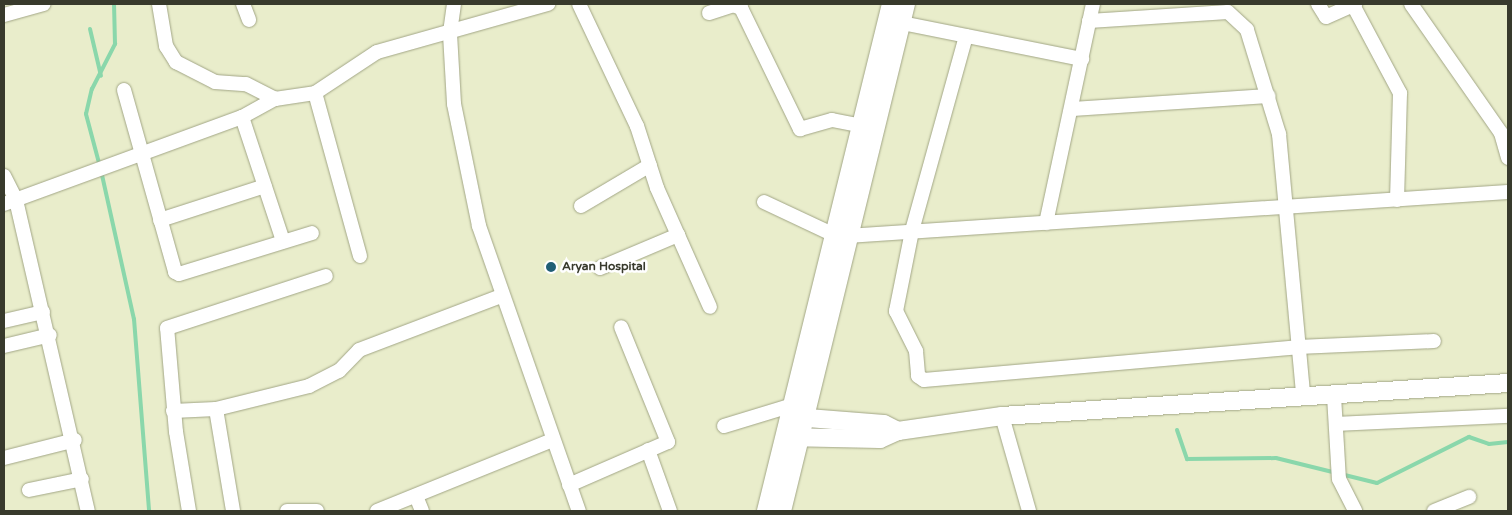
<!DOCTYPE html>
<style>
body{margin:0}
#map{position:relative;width:1512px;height:515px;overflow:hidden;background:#e9edcb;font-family:"Varela Round",sans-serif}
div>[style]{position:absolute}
.stream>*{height:4px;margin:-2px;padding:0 2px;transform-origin:2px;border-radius:2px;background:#8ad7ab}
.roads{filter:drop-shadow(0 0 1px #a2a686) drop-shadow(0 0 1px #a2a686)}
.minor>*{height:14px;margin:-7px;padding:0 7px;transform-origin:7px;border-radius:7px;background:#fff}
.major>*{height:18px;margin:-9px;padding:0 9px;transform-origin:9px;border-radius:9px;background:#fff}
.dots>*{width:14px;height:14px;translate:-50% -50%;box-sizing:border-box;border:2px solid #fff;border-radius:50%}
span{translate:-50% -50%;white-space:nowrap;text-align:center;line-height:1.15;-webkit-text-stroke:5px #fff;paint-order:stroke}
.poi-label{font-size:12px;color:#383a2c;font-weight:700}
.left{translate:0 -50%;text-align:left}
.frame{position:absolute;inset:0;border:5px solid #383a2c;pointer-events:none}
</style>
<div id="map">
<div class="stream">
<i style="left:90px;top:29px;width:48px;rotate:76.8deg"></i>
<i style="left:99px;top:163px;width:51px;rotate:-104.9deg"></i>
<i style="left:86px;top:114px;width:26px;rotate:-77deg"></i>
<i style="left:92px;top:89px;width:51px;rotate:-62.9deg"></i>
<i style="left:115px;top:44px;width:40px;rotate:-91.4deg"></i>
<i style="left:102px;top:175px;width:148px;rotate:77.5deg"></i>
<i style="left:134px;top:319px;width:193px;rotate:85.5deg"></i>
<i style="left:1177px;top:430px;width:31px;rotate:71deg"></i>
<i style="left:1187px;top:459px;width:89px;rotate:-0.6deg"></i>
<i style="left:1276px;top:458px;width:104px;rotate:13.9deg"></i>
<i style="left:1377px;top:483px;width:103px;rotate:-26.6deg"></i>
<i style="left:1469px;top:437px;width:21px;rotate:19deg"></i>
<i style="left:1489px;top:444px;width:19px;rotate:-6deg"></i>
</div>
<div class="roads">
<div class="minor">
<i style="left:159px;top:4px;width:43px;rotate:80.5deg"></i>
<i style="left:166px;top:46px;width:19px;rotate:58deg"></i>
<i style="left:176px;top:62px;width:44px;rotate:27.1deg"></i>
<i style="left:215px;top:82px;width:31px;rotate:4deg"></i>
<i style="left:246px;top:84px;width:33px;rotate:27deg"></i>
<i style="left:243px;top:4px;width:17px;rotate:69deg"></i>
<i style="left:454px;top:4px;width:30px;rotate:98deg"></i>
<i style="left:450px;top:34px;width:70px;rotate:86.7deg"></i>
<i style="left:454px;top:104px;width:125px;rotate:78.4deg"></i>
<i style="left:479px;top:226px;width:302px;rotate:70.7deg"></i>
<i style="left:579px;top:4px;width:135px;rotate:64.6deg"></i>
<i style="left:637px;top:126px;width:65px;rotate:72.1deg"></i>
<i style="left:657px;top:188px;width:130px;rotate:66deg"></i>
<i style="left:1318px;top:4px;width:15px;rotate:58deg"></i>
<i style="left:1326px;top:17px;width:32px;rotate:-24deg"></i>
<i style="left:1411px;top:4px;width:157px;rotate:55.1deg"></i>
<i style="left:1501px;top:133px;width:26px;rotate:74deg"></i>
<i style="left:1353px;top:5px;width:100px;rotate:61.9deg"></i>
<i style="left:1400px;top:93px;width:107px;rotate:91.6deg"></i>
<i style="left:709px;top:13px;width:25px;rotate:-18deg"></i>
<i style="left:733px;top:5px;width:9px;rotate:21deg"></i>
<i style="left:741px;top:8px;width:135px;rotate:64deg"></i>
<i style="left:800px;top:129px;width:33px;rotate:-16deg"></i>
<i style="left:832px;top:120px;width:38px;rotate:11deg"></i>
<i style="left:4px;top:15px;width:41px;rotate:-15.4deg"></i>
<i style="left:892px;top:21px;width:194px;rotate:11.3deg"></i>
<i style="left:1089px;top:21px;width:139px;rotate:-3.7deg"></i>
<i style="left:1228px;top:12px;width:26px;rotate:43deg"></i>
<i style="left:1247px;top:30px;width:109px;rotate:72.9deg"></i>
<i style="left:1279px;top:134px;width:261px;rotate:84.7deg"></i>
<i style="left:966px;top:36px;width:202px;rotate:105.5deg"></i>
<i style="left:912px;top:231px;width:82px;rotate:101.3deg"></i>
<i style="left:896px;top:311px;width:45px;rotate:63.4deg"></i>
<i style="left:916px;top:351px;width:25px;rotate:85deg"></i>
<i style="left:918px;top:376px;width:7px;rotate:34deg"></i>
<i style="left:924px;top:380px;width:375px;rotate:-5deg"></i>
<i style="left:1298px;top:347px;width:136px;rotate:-2.5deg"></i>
<i style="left:124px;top:90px;width:189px;rotate:74.3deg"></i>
<i style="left:175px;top:272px;width:4px;rotate:27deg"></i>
<i style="left:179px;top:274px;width:139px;rotate:-17.1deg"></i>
<i style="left:1072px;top:109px;width:197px;rotate:-3.8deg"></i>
<i style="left:242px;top:117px;width:131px;rotate:71.7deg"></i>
<i style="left:4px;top:176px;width:27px;rotate:63deg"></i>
<i style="left:16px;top:200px;width:319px;rotate:77deg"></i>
<i style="left:764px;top:202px;width:75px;rotate:25.2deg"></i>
<i style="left:832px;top:234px;width:15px;rotate:8deg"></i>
<i style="left:847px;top:236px;width:662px;rotate:-3.81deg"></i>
<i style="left:4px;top:204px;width:253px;rotate:-20.1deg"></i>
<i style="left:242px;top:117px;width:38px;rotate:-29deg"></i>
<i style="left:275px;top:99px;width:40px;rotate:-8.5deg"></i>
<i style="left:581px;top:206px;width:80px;rotate:-30.7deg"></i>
<i style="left:160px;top:220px;width:110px;rotate:-17.9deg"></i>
<i style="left:1046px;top:223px;width:224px;rotate:-77.9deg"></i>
<i style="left:360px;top:256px;width:169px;rotate:-105.4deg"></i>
<i style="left:315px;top:93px;width:74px;rotate:-33.5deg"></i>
<i style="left:377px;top:52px;width:178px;rotate:-15.7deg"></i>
<i style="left:600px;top:268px;width:85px;rotate:-22.9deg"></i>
<i style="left:4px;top:321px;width:40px;rotate:-13deg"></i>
<i style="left:4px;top:346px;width:47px;rotate:-13.4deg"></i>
<i style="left:1334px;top:396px;width:83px;rotate:86.6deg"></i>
<i style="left:1339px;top:479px;width:36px;rotate:63deg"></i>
<i style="left:216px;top:409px;width:103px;rotate:80.5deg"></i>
<i style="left:173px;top:411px;width:43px;rotate:-2.7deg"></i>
<i style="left:216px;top:409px;width:96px;rotate:-13.9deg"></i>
<i style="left:309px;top:386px;width:34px;rotate:-27deg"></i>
<i style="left:339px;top:371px;width:29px;rotate:-46deg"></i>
<i style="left:359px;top:350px;width:152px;rotate:-20.8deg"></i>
<i style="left:1002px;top:416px;width:99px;rotate:74.1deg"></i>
<i style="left:1337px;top:424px;width:171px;rotate:-2.7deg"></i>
<i style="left:724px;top:426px;width:72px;rotate:-16.9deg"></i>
<i style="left:648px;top:450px;width:65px;rotate:70.2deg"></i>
<i style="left:4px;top:458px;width:73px;rotate:-14.2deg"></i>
<i style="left:569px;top:485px;width:108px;rotate:-23.5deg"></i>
<i style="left:668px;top:442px;width:124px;rotate:-112.2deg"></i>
<i style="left:29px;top:490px;width:54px;rotate:-11.7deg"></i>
<i style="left:416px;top:496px;width:16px;rotate:68deg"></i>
<i style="left:189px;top:511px;width:80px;rotate:-99.3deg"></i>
<i style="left:176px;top:432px;width:104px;rotate:-94.9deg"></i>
<i style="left:167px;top:328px;width:167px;rotate:-18.1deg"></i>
<i style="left:287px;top:511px;width:30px"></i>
<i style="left:377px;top:511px;width:190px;rotate:-22deg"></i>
<i style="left:1434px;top:511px;width:38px;rotate:-22deg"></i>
</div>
<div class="major">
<i style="left:795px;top:417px;width:89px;rotate:4.5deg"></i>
<i style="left:884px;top:424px;width:16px;rotate:27deg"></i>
<i style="left:785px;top:437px;width:95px;rotate:1.2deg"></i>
<i style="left:880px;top:439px;width:20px;rotate:-24deg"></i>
<i style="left:898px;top:431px;width:105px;rotate:-8.2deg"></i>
<i style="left:1002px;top:416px;width:507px;rotate:-3.73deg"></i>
<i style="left:766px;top:511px;width:522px;rotate:-76.15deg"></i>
<i style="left:782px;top:511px;width:522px;rotate:-76.26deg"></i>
</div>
</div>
<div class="dots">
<i style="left:551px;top:267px;background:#205e75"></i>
</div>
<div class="poi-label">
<span class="left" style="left:562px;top:267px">Aryan Hospital</span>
</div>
<div class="frame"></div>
</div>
